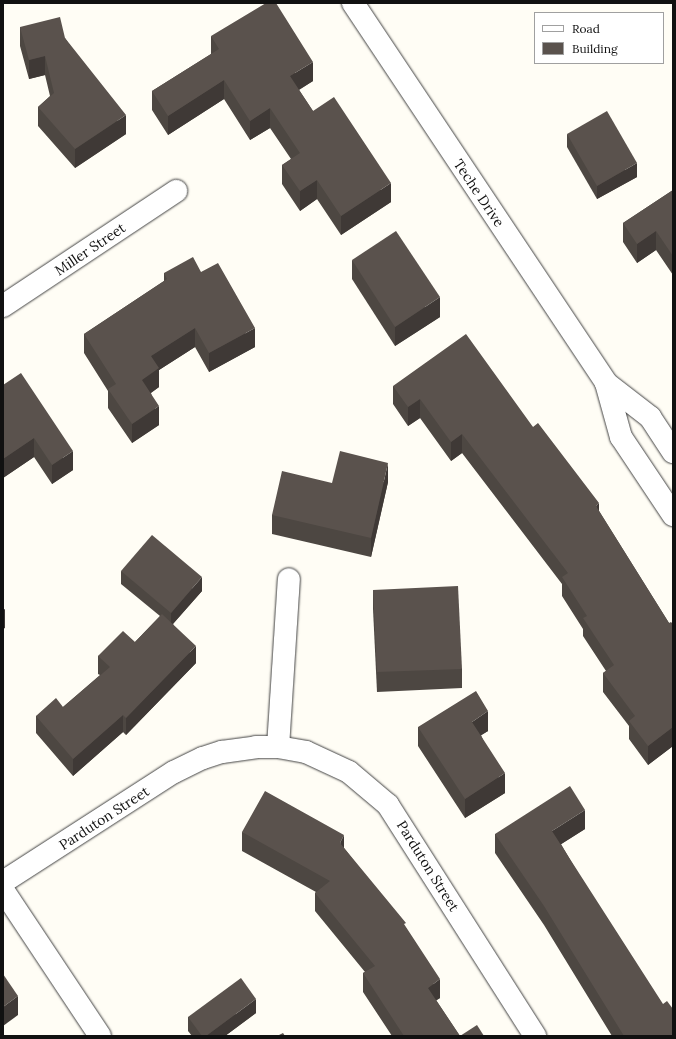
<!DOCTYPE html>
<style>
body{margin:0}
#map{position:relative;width:676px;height:1039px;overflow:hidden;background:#fffdf5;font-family:Lora,serif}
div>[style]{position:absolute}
.roads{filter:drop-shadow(0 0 1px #444) drop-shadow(0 0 1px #444)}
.minor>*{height:22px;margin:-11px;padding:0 11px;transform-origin:11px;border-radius:11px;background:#fff}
.wall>*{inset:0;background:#4d4742}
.shaded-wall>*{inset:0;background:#3f3936}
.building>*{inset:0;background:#5a524d}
span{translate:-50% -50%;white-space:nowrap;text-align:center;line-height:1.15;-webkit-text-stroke:4px #fff;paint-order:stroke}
.street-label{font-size:14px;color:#111}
.frame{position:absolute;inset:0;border:4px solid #111;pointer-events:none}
.legend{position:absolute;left:534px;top:12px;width:130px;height:52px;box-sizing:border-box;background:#fff;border:1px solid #a0a0a0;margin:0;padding:5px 7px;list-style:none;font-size:12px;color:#111}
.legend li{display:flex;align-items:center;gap:8px;height:20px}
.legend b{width:20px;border:1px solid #a0a0a0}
</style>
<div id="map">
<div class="roads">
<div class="minor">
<i style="left:353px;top:3px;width:457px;rotate:56.3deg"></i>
<i style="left:606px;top:383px;width:56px;rotate:74.5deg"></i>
<i style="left:621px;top:437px;width:94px;rotate:56.3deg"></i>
<i style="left:3px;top:306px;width:208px;rotate:-33.6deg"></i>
<i style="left:606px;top:383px;width:56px;rotate:37.7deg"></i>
<i style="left:650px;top:417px;width:42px;rotate:56.7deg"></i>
<i style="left:278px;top:747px;width:168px;rotate:-86.3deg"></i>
<i style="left:3px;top:882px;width:203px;rotate:-32.8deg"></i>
<i style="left:174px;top:772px;width:32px;rotate:-26deg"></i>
<i style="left:203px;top:758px;width:20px;rotate:-18deg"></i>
<i style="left:222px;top:752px;width:34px;rotate:-8deg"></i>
<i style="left:256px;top:747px;width:22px"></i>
<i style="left:278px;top:747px;width:28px;rotate:10deg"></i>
<i style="left:306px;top:752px;width:47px;rotate:24.9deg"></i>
<i style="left:349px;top:772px;width:51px;rotate:40.2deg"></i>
<i style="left:388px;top:805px;width:274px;rotate:57.5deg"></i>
<i style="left:3px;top:890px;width:175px;rotate:56.4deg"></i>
</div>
</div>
<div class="wall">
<i style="clip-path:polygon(20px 27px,65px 38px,126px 134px,75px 168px,38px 126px,38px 107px,50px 96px,45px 75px,29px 79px,20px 46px)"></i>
<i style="clip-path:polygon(211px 36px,313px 81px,299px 90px,313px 111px,391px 202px,341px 235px,317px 199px,300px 211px,282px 184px,282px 165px,291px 159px,270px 128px,250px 140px,224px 99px,168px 135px,152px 110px,152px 91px,211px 54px)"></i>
<i style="clip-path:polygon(567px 134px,637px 177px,597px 199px,567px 147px)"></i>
<i style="clip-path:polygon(673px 190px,673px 275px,656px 250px,637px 263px,623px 242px,623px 223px)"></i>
<i style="clip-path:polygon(352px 260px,440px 317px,395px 346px,352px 279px)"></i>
<i style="clip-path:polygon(201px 272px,255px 347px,209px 372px,195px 347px,159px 370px,159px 387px,151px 393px,159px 425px,132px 443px,108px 408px,108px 391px,84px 353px,84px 334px,164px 281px,164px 273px)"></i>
<i style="clip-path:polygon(3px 385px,73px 470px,52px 484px,34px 457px,3px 478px)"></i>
<i style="clip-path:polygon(393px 386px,533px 427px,599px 511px,669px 623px,673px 624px,673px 746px,648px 765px,629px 739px,629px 726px,603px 692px,603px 673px,606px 671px,583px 636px,583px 629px,562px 596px,562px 584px,462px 453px,451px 461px,420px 418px,408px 426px,393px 404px)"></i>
<i style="clip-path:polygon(388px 482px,371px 557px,272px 534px,272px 515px,332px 483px)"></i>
<i style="clip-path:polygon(121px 571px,202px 591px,173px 624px,196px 663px,126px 735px,123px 732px,73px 776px,36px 733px,36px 716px,63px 707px,100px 675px,98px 674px,98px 656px,135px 642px,160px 616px,121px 584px)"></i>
<i style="clip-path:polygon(373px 590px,462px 669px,462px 688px,377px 692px,373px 609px)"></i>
<i style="clip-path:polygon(418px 727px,488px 731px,481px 735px,505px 793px,465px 818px,418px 746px)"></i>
<i style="clip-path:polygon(585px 829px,561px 844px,673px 1036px,612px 1036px,544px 925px,495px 853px,495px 834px)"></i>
<i style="clip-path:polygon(242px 832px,344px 848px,406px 928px,440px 998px,436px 1000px,460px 1036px,392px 1036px,363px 992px,363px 973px,365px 972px,315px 911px,315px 893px,316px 892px,242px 851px)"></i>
<i style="clip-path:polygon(256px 1013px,225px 1036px,192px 1036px,188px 1031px,188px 1017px)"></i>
</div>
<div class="shaded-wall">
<i style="clip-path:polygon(45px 56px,45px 75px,29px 79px,29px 60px)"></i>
<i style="clip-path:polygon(313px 62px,313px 81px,290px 95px,290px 76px)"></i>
<i style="clip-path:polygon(224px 80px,224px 99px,168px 135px,168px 116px)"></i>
<i style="clip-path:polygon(270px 108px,270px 128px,250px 140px,250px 121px)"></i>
<i style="clip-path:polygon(126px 115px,126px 134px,75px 168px,75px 149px)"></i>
<i style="clip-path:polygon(637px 163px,637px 177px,597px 199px,597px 186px)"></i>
<i style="clip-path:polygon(317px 180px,317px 199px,300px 211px,300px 191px)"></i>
<i style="clip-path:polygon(391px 183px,391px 202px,341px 235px,341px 216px)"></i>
<i style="clip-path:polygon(656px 231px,656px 250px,637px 263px,637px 244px)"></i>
<i style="clip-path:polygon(440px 297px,440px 317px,395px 346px,395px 327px)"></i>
<i style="clip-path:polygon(195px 328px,195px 347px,159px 370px,159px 387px,142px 399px,142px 380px,151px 356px)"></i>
<i style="clip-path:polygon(255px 328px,255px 347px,209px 372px,209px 353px)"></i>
<i style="clip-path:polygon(420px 399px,420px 418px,408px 426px,408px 407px)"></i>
<i style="clip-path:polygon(159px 406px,159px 425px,132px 443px,132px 424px)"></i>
<i style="clip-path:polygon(462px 434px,462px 453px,451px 461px,451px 442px)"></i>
<i style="clip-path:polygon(34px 438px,34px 457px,3px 478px,3px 459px)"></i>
<i style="clip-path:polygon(73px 451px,73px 470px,52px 484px,52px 465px)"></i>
<i style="clip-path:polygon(388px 463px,388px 482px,371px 557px,371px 538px)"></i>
<i style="clip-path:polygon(599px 503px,599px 522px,596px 506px)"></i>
<i style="clip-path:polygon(202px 577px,202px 591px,171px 626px,171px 613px)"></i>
<i style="clip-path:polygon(5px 609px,5px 628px,3px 629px,3px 610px)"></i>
<i style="clip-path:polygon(196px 646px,196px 663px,126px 735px,126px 718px)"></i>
<i style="clip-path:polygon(488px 711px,488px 731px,472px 741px,472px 722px)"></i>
<i style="clip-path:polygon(123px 715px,123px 732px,73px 776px,73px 759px)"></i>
<i style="clip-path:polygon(673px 727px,673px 746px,648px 765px,648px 746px)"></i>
<i style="clip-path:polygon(505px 773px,505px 793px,465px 818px,465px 799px)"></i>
<i style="clip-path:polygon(585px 810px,585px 829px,552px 850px,552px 831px)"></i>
<i style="clip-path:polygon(344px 835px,344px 853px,340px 843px)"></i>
<i style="clip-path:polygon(440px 979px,440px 998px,428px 1006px,428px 988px)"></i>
<i style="clip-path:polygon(18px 996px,18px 1015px,3px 1026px,3px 1007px)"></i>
<i style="clip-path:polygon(256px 999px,256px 1013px,225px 1036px,206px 1036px)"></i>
</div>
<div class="building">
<i style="clip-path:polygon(266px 3px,276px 3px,313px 62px,290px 76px,313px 111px,334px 97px,391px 183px,341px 216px,317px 180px,300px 191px,282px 165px,300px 153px,270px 108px,250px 121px,224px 80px,168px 116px,152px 91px,219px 49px,211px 36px)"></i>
<i style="clip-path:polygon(60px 17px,65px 38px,126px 115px,75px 149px,38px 107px,54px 93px,45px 56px,29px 60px,20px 27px)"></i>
<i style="clip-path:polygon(607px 111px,637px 163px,597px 186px,567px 134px)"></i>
<i style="clip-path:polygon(673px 190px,673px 256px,656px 231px,637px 244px,623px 223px)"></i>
<i style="clip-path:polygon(396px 231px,440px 297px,395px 327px,352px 260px)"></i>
<i style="clip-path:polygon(193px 257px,201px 272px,218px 263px,255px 328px,209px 353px,195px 328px,151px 356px,159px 368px,142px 380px,159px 406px,132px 424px,108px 389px,116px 384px,84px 334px,167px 279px,164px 273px)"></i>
<i style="clip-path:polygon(466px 334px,533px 427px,538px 423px,599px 503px,596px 506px,669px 623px,671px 622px,673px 624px,673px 727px,648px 746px,629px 721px,635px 716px,603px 673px,614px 665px,583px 618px,587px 616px,562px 577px,568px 573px,462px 434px,451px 442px,420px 399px,408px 407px,393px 386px)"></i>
<i style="clip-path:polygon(21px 373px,73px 451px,52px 465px,34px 438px,3px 459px,3px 385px)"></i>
<i style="clip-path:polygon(340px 451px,388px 463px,371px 538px,272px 515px,282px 471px,332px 483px)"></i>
<i style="clip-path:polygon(152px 535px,202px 577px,171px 613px,121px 571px)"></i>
<i style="clip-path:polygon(458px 586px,462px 669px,377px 672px,373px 590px)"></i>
<i style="clip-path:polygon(162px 614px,196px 646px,126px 718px,123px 715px,73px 759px,36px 716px,56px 698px,63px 707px,110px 667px,98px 656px,123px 631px,135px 642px)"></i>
<i style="clip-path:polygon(476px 691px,488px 711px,472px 722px,505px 773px,465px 799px,418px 727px)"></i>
<i style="clip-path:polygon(570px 786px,585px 810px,552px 831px,663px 1004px,667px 1001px,673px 1009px,673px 1036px,624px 1036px,544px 906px,495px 834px)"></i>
<i style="clip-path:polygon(265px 791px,344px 835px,340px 843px,406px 923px,404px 924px,440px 979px,428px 988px,460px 1036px,404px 1036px,363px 973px,375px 966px,315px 893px,330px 881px,242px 832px)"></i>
<i style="clip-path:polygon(3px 974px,18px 996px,3px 1007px)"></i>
<i style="clip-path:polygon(241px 978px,256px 999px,206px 1036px,202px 1036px,188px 1017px)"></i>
<i style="clip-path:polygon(477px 1025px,484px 1036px,460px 1036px)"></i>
<i style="clip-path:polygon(283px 1033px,285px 1036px,277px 1036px)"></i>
</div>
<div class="street-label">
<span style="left:479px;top:193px;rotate:56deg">Teche Drive</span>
<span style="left:90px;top:249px;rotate:-34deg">Miller Street</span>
<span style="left:104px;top:818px;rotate:-33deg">Parduton Street</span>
<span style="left:428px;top:866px;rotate:58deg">Parduton Street</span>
</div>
<div class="frame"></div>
<ul class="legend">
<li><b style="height:5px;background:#fff"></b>Road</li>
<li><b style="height:11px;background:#5a524d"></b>Building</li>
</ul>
</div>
